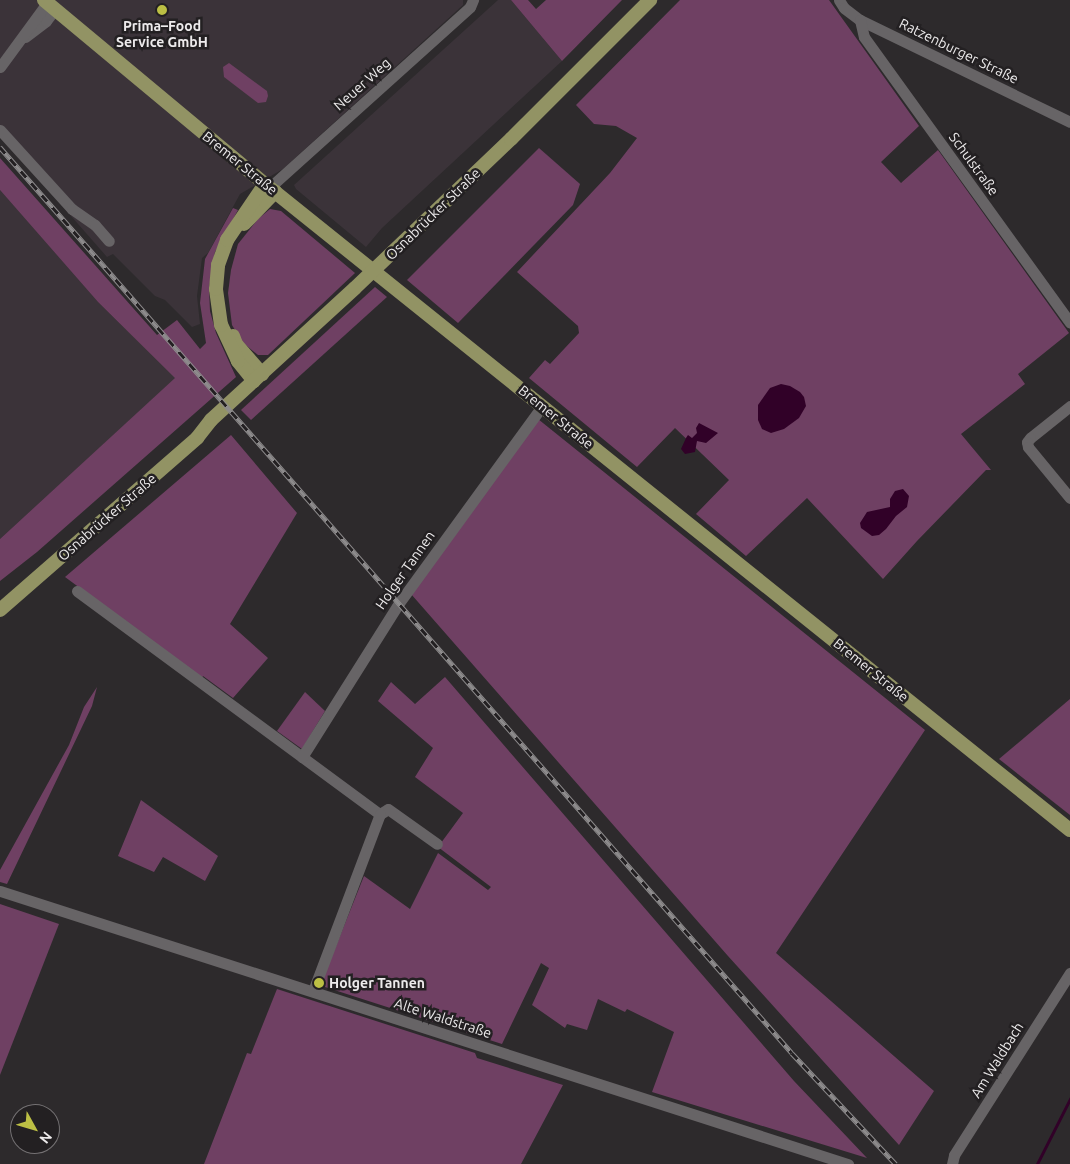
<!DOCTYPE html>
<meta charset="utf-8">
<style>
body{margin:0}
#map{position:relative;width:1070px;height:1164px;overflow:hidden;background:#2d2a2c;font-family:Ubuntu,sans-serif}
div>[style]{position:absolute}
.built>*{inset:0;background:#3b3339}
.green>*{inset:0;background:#6f4063}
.water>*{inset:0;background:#310128}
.stream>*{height:2.5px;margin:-1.25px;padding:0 1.25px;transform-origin:1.25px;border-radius:1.25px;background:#310128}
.minor>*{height:11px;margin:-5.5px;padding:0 5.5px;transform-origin:5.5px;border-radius:5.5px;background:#676466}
.major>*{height:14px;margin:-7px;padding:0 7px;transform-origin:7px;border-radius:7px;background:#929364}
.rail>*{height:4.5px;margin-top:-2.25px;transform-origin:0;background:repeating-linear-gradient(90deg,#232022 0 8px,#8d8b8c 0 16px);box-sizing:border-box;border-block:1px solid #8d8b8c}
.dots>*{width:14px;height:14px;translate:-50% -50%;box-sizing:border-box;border:2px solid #232022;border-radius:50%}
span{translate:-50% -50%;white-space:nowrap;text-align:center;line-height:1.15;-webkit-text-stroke:5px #232022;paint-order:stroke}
.poi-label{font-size:14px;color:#edebec;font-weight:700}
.left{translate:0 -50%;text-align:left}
.street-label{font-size:14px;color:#edebec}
.north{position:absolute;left:10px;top:1104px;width:50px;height:50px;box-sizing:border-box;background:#232022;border:1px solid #747173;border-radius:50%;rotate:129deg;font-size:14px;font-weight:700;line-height:20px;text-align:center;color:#edebec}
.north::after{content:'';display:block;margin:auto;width:18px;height:22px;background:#bcbf44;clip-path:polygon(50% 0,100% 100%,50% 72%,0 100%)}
</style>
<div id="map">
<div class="built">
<i style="clip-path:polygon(0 0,463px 0,463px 5px,283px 169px,240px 194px,208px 253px,202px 258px,197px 296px,200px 324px,192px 327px,165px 300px,155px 296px,113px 254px,107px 257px,0 135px)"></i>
<i style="clip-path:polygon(498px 0,511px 0,562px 61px,382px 228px,366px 247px,296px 189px,294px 185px)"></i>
<i style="clip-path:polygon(0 190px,98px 302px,176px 378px,0 539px)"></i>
</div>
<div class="green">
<i style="clip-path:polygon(511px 0,528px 0,536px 9px,546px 0,622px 0,562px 61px)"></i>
<i style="clip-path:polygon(680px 0,829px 0,919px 126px,881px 162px,901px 183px,938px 150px,1069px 333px,1018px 374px,1025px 384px,961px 434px,991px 470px,986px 470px,917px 541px,883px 579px,807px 498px,746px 556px,696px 514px,729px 480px,675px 428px,637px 467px,529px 378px,545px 360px,550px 364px,579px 333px,578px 326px,517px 272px,610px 173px,637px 138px,616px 126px,594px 124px,576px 105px)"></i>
<i style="clip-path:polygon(229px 63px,267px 91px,268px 96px,266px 102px,258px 103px,224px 77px,223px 67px)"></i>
<i style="clip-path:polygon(539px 148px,580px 184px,573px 205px,458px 323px,407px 280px)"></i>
<i style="clip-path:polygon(0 158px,157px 335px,177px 320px,200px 349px,206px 343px,200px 303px,205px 259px,233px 208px,238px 210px,215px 252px,209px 288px,210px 311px,216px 333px,236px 377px,37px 552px,0 581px,0 539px,175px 378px,98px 302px,0 190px)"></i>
<i style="clip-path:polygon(270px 209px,281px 211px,355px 273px,268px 355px,258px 355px,242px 342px,232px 325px,228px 293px,231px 270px,238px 244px,258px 219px)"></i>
<i style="clip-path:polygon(375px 287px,387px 297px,251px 420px,241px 410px)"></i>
<i style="clip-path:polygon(538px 419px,925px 730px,776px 953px,934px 1091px,899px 1145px,728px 956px,411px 594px)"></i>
<i style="clip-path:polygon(231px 435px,297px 513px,230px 624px,268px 658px,233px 698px,203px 676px,202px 678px,65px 577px)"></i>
<i style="clip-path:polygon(445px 677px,794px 1081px,867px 1158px,652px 1092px,674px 1032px,627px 1009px,625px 1012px,598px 999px,587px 1030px,567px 1024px,565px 1028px,532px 1005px,549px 968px,541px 963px,502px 1044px,325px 987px,322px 981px,364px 876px,410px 909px,438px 853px,488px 890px,491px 887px,438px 847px,463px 813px,415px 777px,433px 748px,378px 701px,391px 682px,415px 704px)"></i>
<i style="clip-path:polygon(97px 687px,92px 706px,7px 884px,0 882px,0 870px,69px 745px,84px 707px)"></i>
<i style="clip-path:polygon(305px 692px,325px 711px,302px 749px,277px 731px)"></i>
<i style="clip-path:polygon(1070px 699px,1070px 815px,999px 759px)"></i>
<i style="clip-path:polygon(141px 800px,218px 856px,205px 881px,163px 857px,154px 872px,118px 856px)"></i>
<i style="clip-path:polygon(0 904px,59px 924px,0 1075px)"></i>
<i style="clip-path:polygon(277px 989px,475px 1053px,477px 1058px,563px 1085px,521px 1164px,204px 1164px,247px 1053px,251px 1054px)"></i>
</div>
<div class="water">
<i style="clip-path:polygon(781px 384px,790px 386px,800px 392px,804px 397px,806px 406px,799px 418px,784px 429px,771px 433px,762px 429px,758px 420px,758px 405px,770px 388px)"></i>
<i style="clip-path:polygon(699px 423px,718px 433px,706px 443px,697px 441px,695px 452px,685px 454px,681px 449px,686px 438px,688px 435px,692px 438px,697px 433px,696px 428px)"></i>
<i style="clip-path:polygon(903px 489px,909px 496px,907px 507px,896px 516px,886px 529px,879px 535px,872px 536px,861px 528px,860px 523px,867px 512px,890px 507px,890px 499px,895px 491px)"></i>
</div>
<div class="stream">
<i style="left:1037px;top:1164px;width:73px;rotate:-63.1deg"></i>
</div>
<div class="minor">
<i style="left:839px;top:0;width:9px;rotate:58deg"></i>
<i style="left:844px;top:8px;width:20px;rotate:37deg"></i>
<i style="left:860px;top:20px;width:233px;rotate:25.9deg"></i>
<i style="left:860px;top:20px;width:17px;rotate:77deg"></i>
<i style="left:864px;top:37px;width:352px;rotate:54.2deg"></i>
<i style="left:25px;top:37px;width:26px;rotate:-37deg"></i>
<i style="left:46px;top:21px;width:15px;rotate:-53deg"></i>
<i style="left:0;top:67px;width:79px;rotate:-53.7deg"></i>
<i style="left:0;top:130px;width:107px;rotate:47.7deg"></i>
<i style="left:72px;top:209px;width:28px;rotate:35deg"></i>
<i style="left:95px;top:225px;width:21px;rotate:49deg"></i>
<i style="left:269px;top:188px;width:270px;rotate:-42deg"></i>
<i style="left:470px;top:7px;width:8px;rotate:-67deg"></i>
<i style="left:1070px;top:406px;width:51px;rotate:141.3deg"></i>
<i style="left:1030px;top:438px;width:5px;rotate:127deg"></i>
<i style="left:1027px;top:442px;width:5px;rotate:79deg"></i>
<i style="left:1028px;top:447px;width:66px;rotate:50.5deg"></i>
<i style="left:77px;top:591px;width:376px;rotate:36.4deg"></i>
<i style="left:380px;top:814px;width:9px;rotate:-32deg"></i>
<i style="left:388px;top:809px;width:60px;rotate:35.5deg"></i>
<i style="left:302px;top:757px;width:182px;rotate:-57.8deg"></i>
<i style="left:399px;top:603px;width:243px;rotate:-54deg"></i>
<i style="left:0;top:891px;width:891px;rotate:17.85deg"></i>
<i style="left:313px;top:991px;width:189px;rotate:-69.3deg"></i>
<i style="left:952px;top:1164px;width:9px;rotate:-77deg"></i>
<i style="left:954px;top:1155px;width:216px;rotate:-57.5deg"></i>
</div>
<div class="major">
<i style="left:44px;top:0;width:288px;rotate:39.8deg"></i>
<i style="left:265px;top:184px;width:1032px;rotate:38.75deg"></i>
<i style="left:244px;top:224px;width:45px;rotate:-45.9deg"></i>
<i style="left:233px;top:336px;width:9px;rotate:69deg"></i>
<i style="left:236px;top:344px;width:40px;rotate:49deg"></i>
<i style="left:254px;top:381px;width:26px;rotate:-129deg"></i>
<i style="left:238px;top:361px;width:40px;rotate:-115deg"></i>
<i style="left:221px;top:325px;width:36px;rotate:-98deg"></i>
<i style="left:216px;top:289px;width:24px;rotate:-85deg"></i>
<i style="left:218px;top:265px;width:27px;rotate:-70deg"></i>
<i style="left:227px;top:240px;width:68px;rotate:-55.8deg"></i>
<i style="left:0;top:610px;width:262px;rotate:-41.1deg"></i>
<i style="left:197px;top:438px;width:23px;rotate:-52deg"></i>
<i style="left:211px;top:420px;width:195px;rotate:-42.5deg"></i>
<i style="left:355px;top:288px;width:216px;rotate:-43.7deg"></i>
<i style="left:511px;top:139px;width:197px;rotate:-45deg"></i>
</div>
<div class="rail">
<i style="left:0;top:147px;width:1203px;rotate:48.84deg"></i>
<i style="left:792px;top:1053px;width:152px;rotate:46.9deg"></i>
</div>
<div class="dots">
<i style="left:162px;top:10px;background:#bcbf44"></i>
<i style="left:319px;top:983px;background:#bcbf44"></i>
</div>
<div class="poi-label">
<span style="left:162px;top:34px">Prima–Food<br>Service GmbH</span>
<span class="left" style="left:329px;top:983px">Holger Tannen</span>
</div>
<div class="street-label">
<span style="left:959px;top:51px;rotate:26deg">Ratzenburger Straße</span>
<span style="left:362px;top:84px;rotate:-42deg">Neuer Weg</span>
<span style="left:240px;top:163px;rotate:39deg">Bremer Straße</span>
<span style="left:974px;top:164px;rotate:54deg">Schulstraße</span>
<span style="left:433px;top:214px;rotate:-44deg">Osnabrücker Straße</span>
<span style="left:556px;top:417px;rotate:39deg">Bremer Straße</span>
<span style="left:107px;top:517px;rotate:-41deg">Osnabrücker Straße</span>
<span style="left:405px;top:570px;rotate:-55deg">Holger Tannen</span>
<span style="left:871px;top:670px;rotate:39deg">Bremer Straße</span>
<span style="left:443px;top:1018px;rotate:18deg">Alte Waldstraße</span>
<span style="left:997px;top:1060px;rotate:-58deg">Am Waldbach</span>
</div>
<div class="north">N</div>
</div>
